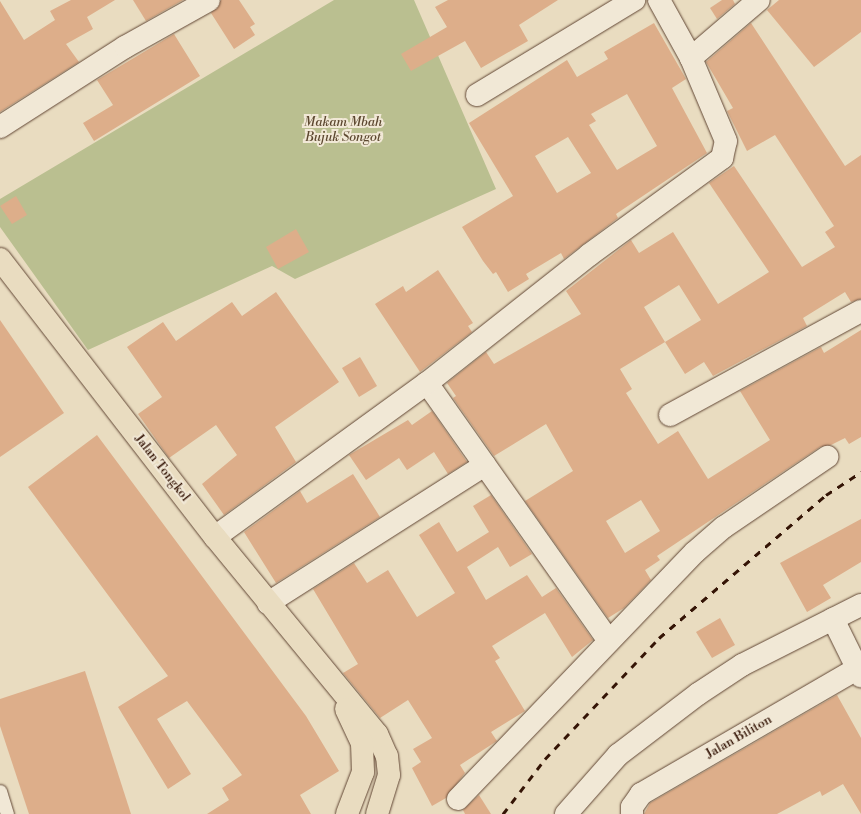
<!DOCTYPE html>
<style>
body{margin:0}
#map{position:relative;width:861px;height:814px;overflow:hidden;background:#e9dcc0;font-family:"Libre Bodoni",serif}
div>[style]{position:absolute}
.green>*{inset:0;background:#babf90}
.building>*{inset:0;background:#ddae8a}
.roads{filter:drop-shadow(0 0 1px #614634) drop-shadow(0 0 1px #614634)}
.service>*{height:13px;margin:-6.5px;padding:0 6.5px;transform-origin:6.5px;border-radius:6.5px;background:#f1e8d6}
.minor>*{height:22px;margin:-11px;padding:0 11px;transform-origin:11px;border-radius:11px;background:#f1e8d6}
.secondary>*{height:22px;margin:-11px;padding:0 11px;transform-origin:11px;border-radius:11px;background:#f1e8d6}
.trunk>*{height:22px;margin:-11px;padding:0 11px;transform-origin:11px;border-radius:11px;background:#e9dcc0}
.rail>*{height:3px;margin-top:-1.5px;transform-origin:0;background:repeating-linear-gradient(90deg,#341405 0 7px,transparent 0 14px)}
span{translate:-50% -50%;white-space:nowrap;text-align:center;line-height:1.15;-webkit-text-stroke:4px #f1e8d6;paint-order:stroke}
.park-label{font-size:13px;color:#5c472f;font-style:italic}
.street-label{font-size:13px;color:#341405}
</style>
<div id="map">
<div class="green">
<i style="clip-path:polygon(334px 0,414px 0,496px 189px,295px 279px,272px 266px,88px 350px,0 227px,0 199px)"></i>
</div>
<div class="building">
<i style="clip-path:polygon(71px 0,115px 0,87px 17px,93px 29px,66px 44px,79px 62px,0 112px,0 1px,24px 40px,55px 20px,50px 11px)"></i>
<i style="clip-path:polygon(133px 0,183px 0,146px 21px)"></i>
<i style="clip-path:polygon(221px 0,239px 0,255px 24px,250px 27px,255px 35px,234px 49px,211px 13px)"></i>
<i style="clip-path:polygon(448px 0,558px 0,519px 25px,528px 41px,481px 68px,465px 41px,411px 71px,401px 54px,447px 27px,435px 7px)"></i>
<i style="clip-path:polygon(722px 0,733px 0,735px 4px,717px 19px,710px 8px)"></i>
<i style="clip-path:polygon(779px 0,861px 0,861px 32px,814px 67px,767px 10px)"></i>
<i style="clip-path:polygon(evenodd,654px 23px,686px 79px,672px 88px,707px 153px,616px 214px,618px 218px,564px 259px,561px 253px,526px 274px,529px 279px,508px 292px,496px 272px,493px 274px,483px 261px,462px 227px,513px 196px,469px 123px,567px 60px,577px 77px,608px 59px,604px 52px,654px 23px,627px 94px,657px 146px,617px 170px,589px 125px,596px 121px,591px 114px,627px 94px,654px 23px,568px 137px,591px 173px,557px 193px,535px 156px,568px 137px)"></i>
<i style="clip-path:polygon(evenodd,751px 23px,845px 166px,861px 155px,861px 299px,851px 302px,845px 292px,803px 318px,807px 326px,713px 376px,704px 362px,685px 374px,665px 342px,620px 369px,632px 389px,626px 393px,658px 444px,678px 431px,708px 479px,770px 440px,740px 391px,821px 347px,824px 353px,861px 330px,861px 437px,849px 444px,845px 438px,831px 445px,820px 447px,657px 556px,660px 560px,645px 570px,651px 580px,624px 608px,608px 618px,525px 501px,573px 471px,546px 424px,494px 456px,453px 398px,456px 396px,447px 383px,486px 352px,494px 364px,581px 314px,566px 291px,631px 240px,639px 253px,673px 232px,718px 304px,769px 272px,709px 183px,734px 166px,802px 267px,835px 247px,825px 232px,834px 226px,775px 135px,747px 151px,727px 111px,733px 108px,706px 62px,751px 23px,679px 285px,701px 320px,665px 342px,644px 307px,679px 285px,751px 23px,641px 500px,660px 531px,625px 553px,606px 521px,641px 500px)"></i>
<i style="clip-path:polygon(174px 34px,200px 76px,94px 141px,83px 123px,113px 105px,97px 80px)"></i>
<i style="clip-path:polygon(16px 196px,27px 215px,12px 224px,0 206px)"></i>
<i style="clip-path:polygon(296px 229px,309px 252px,278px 269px,266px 247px)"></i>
<i style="clip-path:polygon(438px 270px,473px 323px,468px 326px,472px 332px,420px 372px,375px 304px,403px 286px,406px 292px)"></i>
<i style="clip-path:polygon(276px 292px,339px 382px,275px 427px,296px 462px,224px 515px,202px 484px,237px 455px,216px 425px,169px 458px,138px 414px,162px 397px,127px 347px,163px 322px,176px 341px,232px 302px,242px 316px)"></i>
<i style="clip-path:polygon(0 320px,64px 413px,0 457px)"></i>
<i style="clip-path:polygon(360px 357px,377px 386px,359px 397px,342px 368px)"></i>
<i style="clip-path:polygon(432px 411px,467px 462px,448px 474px,434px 452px,407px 470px,399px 458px,366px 480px,349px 455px,408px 420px,412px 425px)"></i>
<i style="clip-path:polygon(97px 435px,306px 716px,339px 771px,300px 795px,311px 814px,207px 814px,229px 800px,222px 788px,242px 775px,187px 701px,157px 719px,191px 774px,168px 789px,118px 707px,168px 676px,28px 487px)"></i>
<i style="clip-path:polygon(353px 474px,380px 517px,276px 583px,244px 532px,300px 491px,307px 503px)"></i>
<i style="clip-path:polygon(491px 495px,532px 554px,510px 567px,498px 547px,467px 567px,486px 600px,527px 575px,542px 597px,556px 588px,593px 640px,572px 657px,545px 613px,492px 646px,500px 658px,495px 661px,525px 711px,491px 732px,497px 741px,460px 765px,465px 773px,446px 798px,432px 806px,412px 768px,421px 762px,413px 749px,432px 738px,408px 700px,380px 718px,343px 673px,358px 664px,313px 589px,354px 563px,367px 583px,388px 570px,417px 617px,455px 593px,419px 535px,439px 522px,457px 552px,489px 532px,473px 506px)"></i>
<i style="clip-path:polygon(861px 519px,861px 562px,823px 585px,831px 598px,807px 612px,780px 563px)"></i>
<i style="clip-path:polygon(720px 618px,735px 645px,712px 658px,696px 632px)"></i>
<i style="clip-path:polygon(85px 671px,131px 814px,29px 814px,0 726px,0 699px)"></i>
<i style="clip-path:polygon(837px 695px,861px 738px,861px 814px,843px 784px,822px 796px,820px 791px,777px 814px,644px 814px,650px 803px)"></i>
<i style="clip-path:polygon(479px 795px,491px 814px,465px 814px,463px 810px)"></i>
</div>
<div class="roads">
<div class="service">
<i style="left:0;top:791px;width:24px;rotate:73deg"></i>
</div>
<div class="minor">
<i style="left:691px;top:58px;width:89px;rotate:-40.5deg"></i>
<i style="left:477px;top:95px;width:184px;rotate:-31.2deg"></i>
<i style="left:0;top:127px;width:148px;rotate:-32.6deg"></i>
<i style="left:125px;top:47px;width:96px;rotate:-29.2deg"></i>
<i style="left:427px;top:383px;width:314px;rotate:54.8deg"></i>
<i style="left:670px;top:415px;width:217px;rotate:-28.6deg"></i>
<i style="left:215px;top:537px;width:262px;rotate:-36deg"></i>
<i style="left:427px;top:383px;width:206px;rotate:-38.3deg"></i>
<i style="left:589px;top:255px;width:165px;rotate:-36.1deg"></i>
<i style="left:722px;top:158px;width:17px;rotate:-77deg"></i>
<i style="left:726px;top:141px;width:90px;rotate:-112.9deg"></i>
<i style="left:691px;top:58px;width:66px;rotate:-118.9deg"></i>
<i style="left:268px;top:603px;width:257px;rotate:-32.5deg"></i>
<i style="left:833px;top:619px;width:64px;rotate:63.8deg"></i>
<i style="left:458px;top:799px;width:342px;rotate:-46.2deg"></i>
<i style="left:695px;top:552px;width:38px;rotate:-41deg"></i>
<i style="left:724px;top:527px;width:125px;rotate:-34.2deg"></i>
<i style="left:632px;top:814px;width:7px;rotate:-90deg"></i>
<i style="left:632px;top:807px;width:16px;rotate:-55deg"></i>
<i style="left:641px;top:794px;width:250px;rotate:-30.1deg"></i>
</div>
<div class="secondary">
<i style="left:566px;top:814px;width:79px;rotate:-48.6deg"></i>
<i style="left:618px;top:755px;width:101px;rotate:-37.3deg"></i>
<i style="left:698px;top:694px;width:53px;rotate:-33.4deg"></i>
<i style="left:742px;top:665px;width:133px;rotate:-26.8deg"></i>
</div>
<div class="trunk">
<i style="left:0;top:259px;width:351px;rotate:52.3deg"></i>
<i style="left:215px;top:537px;width:255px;rotate:50.6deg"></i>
<i style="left:377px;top:734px;width:24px;rotate:66deg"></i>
<i style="left:387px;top:756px;width:19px;rotate:84deg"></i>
<i style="left:389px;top:775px;width:41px;rotate:107.1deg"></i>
<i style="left:346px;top:709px;width:38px;rotate:65deg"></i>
<i style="left:362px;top:743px;width:29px;rotate:88deg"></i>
<i style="left:363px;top:772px;width:45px;rotate:110.9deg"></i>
</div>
</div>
<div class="rail">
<i style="left:503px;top:814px;width:69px;rotate:-52.6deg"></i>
<i style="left:545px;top:759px;width:166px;rotate:-46.7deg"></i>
<i style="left:659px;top:638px;width:220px;rotate:-40.6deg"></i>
<i style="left:826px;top:495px;width:42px;rotate:-33.3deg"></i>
</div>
<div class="park-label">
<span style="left:343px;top:130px">Makam Mbah<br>Bujuk Songot</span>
</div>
<div class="street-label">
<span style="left:162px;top:468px;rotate:52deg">Jalan Tongkol</span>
<span style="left:739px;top:737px;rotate:-30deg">Jalan Biliton</span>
</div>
</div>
